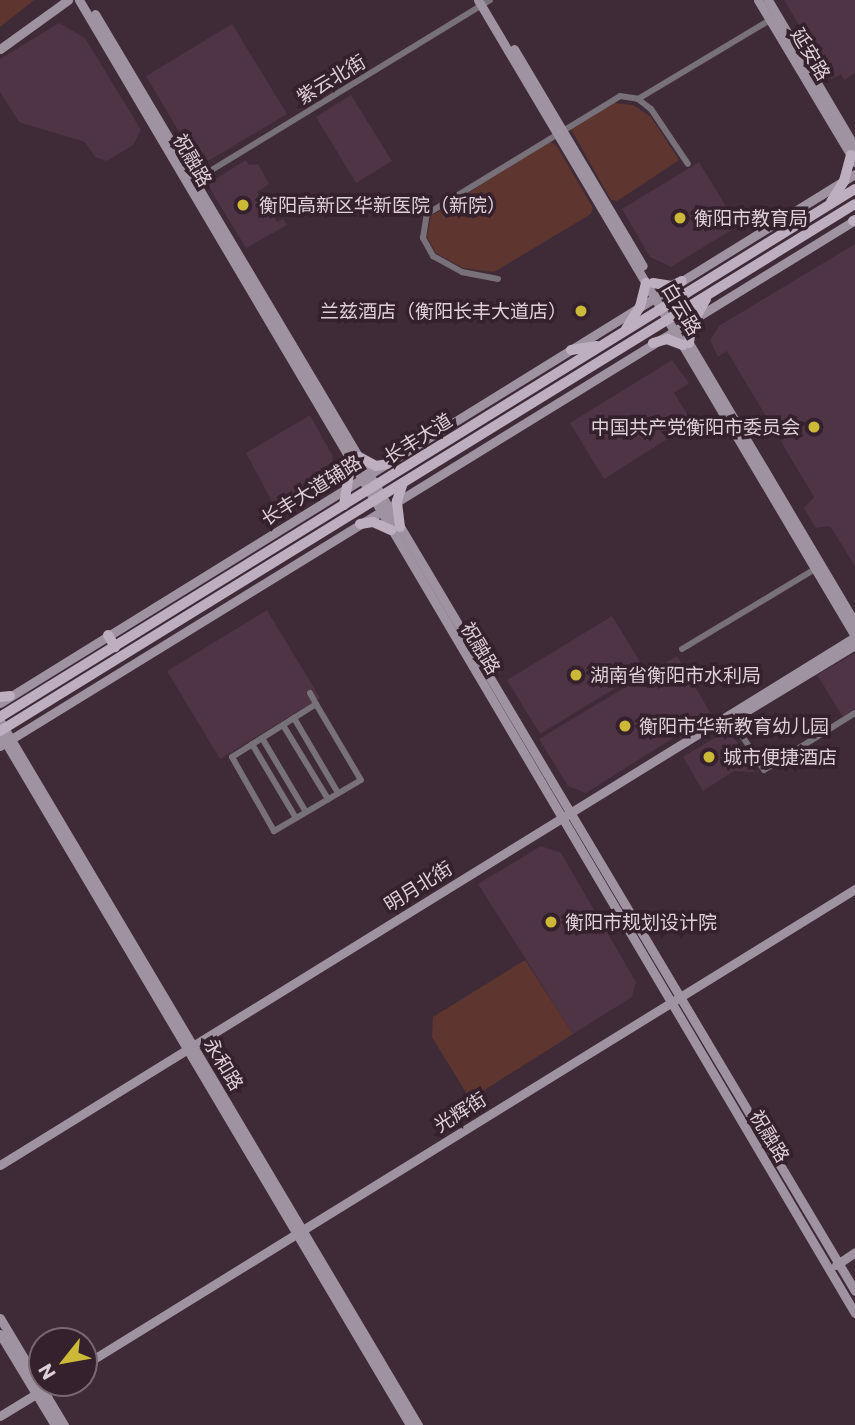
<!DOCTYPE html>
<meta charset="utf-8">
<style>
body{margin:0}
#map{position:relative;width:855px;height:1425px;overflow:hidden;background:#3f2b37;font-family:Commissioner,"Noto Sans SC",sans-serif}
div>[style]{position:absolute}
.built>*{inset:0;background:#4e3444}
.green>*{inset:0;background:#5e362f}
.street>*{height:6px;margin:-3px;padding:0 3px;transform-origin:3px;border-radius:3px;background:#78717a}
.secondary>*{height:9px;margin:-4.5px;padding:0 4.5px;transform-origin:4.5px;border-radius:4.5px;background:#9f93a2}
.primary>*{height:10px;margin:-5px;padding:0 5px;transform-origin:5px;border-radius:5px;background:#bdaec0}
.dots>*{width:19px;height:19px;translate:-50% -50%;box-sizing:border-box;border:4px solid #35212d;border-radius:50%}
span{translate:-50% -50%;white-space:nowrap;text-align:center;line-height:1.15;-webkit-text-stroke:7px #35212d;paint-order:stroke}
.street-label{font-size:19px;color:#dccfd6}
.poi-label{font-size:19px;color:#dccfd6}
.left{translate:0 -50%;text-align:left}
.right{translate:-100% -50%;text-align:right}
.north{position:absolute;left:28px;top:1327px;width:70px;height:70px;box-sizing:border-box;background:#35212d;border:2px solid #786771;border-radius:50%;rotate:239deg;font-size:19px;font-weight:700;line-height:28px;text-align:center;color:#dccfd6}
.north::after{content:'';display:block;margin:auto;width:24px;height:32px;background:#cdb938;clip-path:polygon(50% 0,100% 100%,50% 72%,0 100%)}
</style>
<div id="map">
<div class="built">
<i style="clip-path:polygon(784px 0,855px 0,855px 73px,844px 80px,841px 74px,831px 79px)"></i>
<i style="clip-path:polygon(59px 23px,85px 38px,141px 130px,133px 145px,107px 161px,95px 157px,85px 142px,19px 122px,0 92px,0 59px)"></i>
<i style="clip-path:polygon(232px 24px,287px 114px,208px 161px,192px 154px,146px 76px)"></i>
<i style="clip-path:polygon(351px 95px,392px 161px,356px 183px,316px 117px)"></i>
<i style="clip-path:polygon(246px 160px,249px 165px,258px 164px,269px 184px,257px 192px,277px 222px,283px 219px,287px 225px,246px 248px,207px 184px)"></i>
<i style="clip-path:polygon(699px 162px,738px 226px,671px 267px,650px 257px,622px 209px)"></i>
<i style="clip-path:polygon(855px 244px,855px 566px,830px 526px,816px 528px,804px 508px,814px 497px,727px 351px,718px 357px,710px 340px,719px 326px)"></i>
<i style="clip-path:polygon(672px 360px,689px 383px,674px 393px,693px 423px,604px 479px,570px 423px)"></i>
<i style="clip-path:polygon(310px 415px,332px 455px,334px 475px,324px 488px,279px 515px,246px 453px)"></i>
<i style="clip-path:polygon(267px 610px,320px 698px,220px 759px,167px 671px)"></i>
<i style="clip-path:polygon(612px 616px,645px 670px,540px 734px,507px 680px)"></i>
<i style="clip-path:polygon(855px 653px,855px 709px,843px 717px,817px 675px)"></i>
<i style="clip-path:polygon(677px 656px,711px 714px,586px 793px,568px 786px,539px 739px)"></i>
<i style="clip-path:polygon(729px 729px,755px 772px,734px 771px,703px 791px,683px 757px)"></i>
<i style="clip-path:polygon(541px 846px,561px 853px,636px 982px,632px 997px,573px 1034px,478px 884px)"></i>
</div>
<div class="green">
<i style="clip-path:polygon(0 0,34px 0,0 27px)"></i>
<i style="clip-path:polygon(614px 103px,633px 105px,651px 117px,679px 160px,617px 201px,611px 200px,571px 129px)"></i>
<i style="clip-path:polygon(550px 142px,556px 145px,593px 208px,591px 214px,494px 272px,463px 268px,436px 253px,427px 237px,431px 216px)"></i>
<i style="clip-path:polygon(525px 960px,573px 1034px,470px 1099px,432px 1037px,433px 1017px)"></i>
</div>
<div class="street">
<i style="left:638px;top:99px;width:154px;rotate:-30.9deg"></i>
<i style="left:192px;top:182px;width:349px;rotate:-31.4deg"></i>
<i style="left:498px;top:279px;width:37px;rotate:-169deg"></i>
<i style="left:462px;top:272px;width:33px;rotate:-151deg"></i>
<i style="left:433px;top:256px;width:21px;rotate:-119deg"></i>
<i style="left:423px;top:238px;width:24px;rotate:-81deg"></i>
<i style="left:427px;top:214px;width:226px;rotate:-31.4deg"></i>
<i style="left:620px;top:96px;width:18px;rotate:9deg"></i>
<i style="left:638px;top:99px;width:16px;rotate:38deg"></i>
<i style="left:651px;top:109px;width:66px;rotate:56.1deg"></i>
<i style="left:682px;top:649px;width:155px;rotate:-31deg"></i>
<i style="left:310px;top:693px;width:13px;rotate:61deg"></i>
<i style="left:316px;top:704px;width:88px;rotate:59.4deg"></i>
<i style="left:361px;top:780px;width:101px;rotate:149.6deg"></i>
<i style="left:274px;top:831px;width:85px;rotate:-119.6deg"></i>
<i style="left:232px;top:757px;width:99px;rotate:-32.2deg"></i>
<i style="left:294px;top:718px;width:87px;rotate:59.6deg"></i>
<i style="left:732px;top:720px;width:59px;rotate:57.4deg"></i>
<i style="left:764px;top:770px;width:107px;rotate:-32.1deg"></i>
<i style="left:283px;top:725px;width:87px;rotate:58.7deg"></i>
<i style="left:262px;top:738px;width:86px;rotate:59.3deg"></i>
<i style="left:252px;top:744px;width:86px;rotate:59.3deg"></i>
</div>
<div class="secondary">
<i style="left:79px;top:0;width:1525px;rotate:59.42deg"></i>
<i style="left:478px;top:0;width:739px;rotate:59.34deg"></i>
<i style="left:758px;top:0;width:189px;rotate:59.1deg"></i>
<i style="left:768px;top:0;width:171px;rotate:59.4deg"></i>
<i style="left:95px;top:14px;width:1486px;rotate:59.24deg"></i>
<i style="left:0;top:49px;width:84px;rotate:-35.8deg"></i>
<i style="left:514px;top:49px;width:252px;rotate:59.3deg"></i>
<i style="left:686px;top:338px;width:331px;rotate:59.3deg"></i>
<i style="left:395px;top:503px;width:540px;rotate:-31.6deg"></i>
<i style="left:0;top:703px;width:1005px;rotate:-31.75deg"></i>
<i style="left:0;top:721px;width:819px;rotate:59.3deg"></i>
<i style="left:725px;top:724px;width:152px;rotate:-31.3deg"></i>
<i style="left:0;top:733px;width:804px;rotate:59.35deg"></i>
<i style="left:0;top:746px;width:450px;rotate:-31.6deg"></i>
<i style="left:0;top:1165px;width:1005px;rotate:-31.7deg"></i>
<i style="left:836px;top:1265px;width:23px;rotate:-34deg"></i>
<i style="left:0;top:1318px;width:125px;rotate:59.1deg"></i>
<i style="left:0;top:1334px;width:106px;rotate:58.9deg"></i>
<i style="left:84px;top:1365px;width:906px;rotate:-31.69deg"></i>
<i style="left:0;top:1416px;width:63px;rotate:-31.4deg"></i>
</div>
<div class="primary">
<i style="left:831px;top:202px;width:25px;rotate:-58deg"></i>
<i style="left:844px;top:181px;width:27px;rotate:-75deg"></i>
<i style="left:853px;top:221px;width:2px;rotate:-27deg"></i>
<i style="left:653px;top:283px;width:19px;rotate:9deg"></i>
<i style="left:672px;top:286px;width:11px;rotate:-27deg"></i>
<i style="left:626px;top:329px;width:26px;rotate:-58deg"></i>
<i style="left:640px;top:307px;width:25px;rotate:-76deg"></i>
<i style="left:653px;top:343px;width:15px;rotate:-16deg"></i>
<i style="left:667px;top:339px;width:17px;rotate:21deg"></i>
<i style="left:689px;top:343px;width:17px;rotate:-83deg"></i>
<i style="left:691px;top:326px;width:31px;rotate:-61deg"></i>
<i style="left:571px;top:350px;width:26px;rotate:-9deg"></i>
<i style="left:359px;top:457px;width:19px;rotate:28deg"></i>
<i style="left:376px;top:466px;width:11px;rotate:-10deg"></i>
<i style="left:344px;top:505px;width:44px;rotate:-80.8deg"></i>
<i style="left:360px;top:524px;width:13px;rotate:-9deg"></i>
<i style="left:373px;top:522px;width:20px;rotate:24deg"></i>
<i style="left:400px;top:527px;width:26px;rotate:-97deg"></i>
<i style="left:397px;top:501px;width:19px;rotate:-72deg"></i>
<i style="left:108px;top:635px;width:14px;rotate:60deg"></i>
<i style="left:0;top:697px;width:10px;rotate:-6deg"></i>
<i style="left:0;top:717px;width:1005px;rotate:-31.7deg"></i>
<i style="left:0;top:731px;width:1004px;rotate:-31.65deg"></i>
</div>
<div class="dots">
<i style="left:243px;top:205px;background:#cdb938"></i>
<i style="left:680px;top:218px;background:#cdb938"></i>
<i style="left:581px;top:311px;background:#cdb938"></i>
<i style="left:814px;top:427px;background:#cdb938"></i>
<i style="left:576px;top:675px;background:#cdb938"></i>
<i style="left:625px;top:726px;background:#cdb938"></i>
<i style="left:709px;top:757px;background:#cdb938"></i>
<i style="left:551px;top:922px;background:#cdb938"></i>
</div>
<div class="street-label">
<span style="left:811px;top:54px;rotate:59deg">延安路</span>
<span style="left:331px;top:79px;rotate:-31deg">紫云北街</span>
<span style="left:193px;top:160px;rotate:60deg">祝融路</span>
<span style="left:682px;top:309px;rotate:59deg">白云路</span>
<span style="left:418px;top:438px;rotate:-32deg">长丰大道</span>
<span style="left:311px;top:490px;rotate:-32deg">长丰大道辅路</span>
<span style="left:481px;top:648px;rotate:59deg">祝融路</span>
<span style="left:418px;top:886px;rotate:-32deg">明月北街</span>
<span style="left:224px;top:1064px;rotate:59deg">永和路</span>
<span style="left:460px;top:1112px;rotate:-32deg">光辉街</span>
<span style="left:770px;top:1136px;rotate:59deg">祝融路</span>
</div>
<div class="poi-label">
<span class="left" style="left:259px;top:205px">衡阳高新区华新医院（新院）</span>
<span class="left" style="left:694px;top:218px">衡阳市教育局</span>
<span class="right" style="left:567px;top:311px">兰兹酒店（衡阳长丰大道店）</span>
<span class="right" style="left:800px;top:427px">中国共产党衡阳市委员会</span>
<span class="left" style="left:590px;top:675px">湖南省衡阳市水利局</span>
<span class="left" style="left:639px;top:726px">衡阳市华新教育幼儿园</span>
<span class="left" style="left:723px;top:757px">城市便捷酒店</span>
<span class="left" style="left:565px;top:922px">衡阳市规划设计院</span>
</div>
<div class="north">N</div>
</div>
